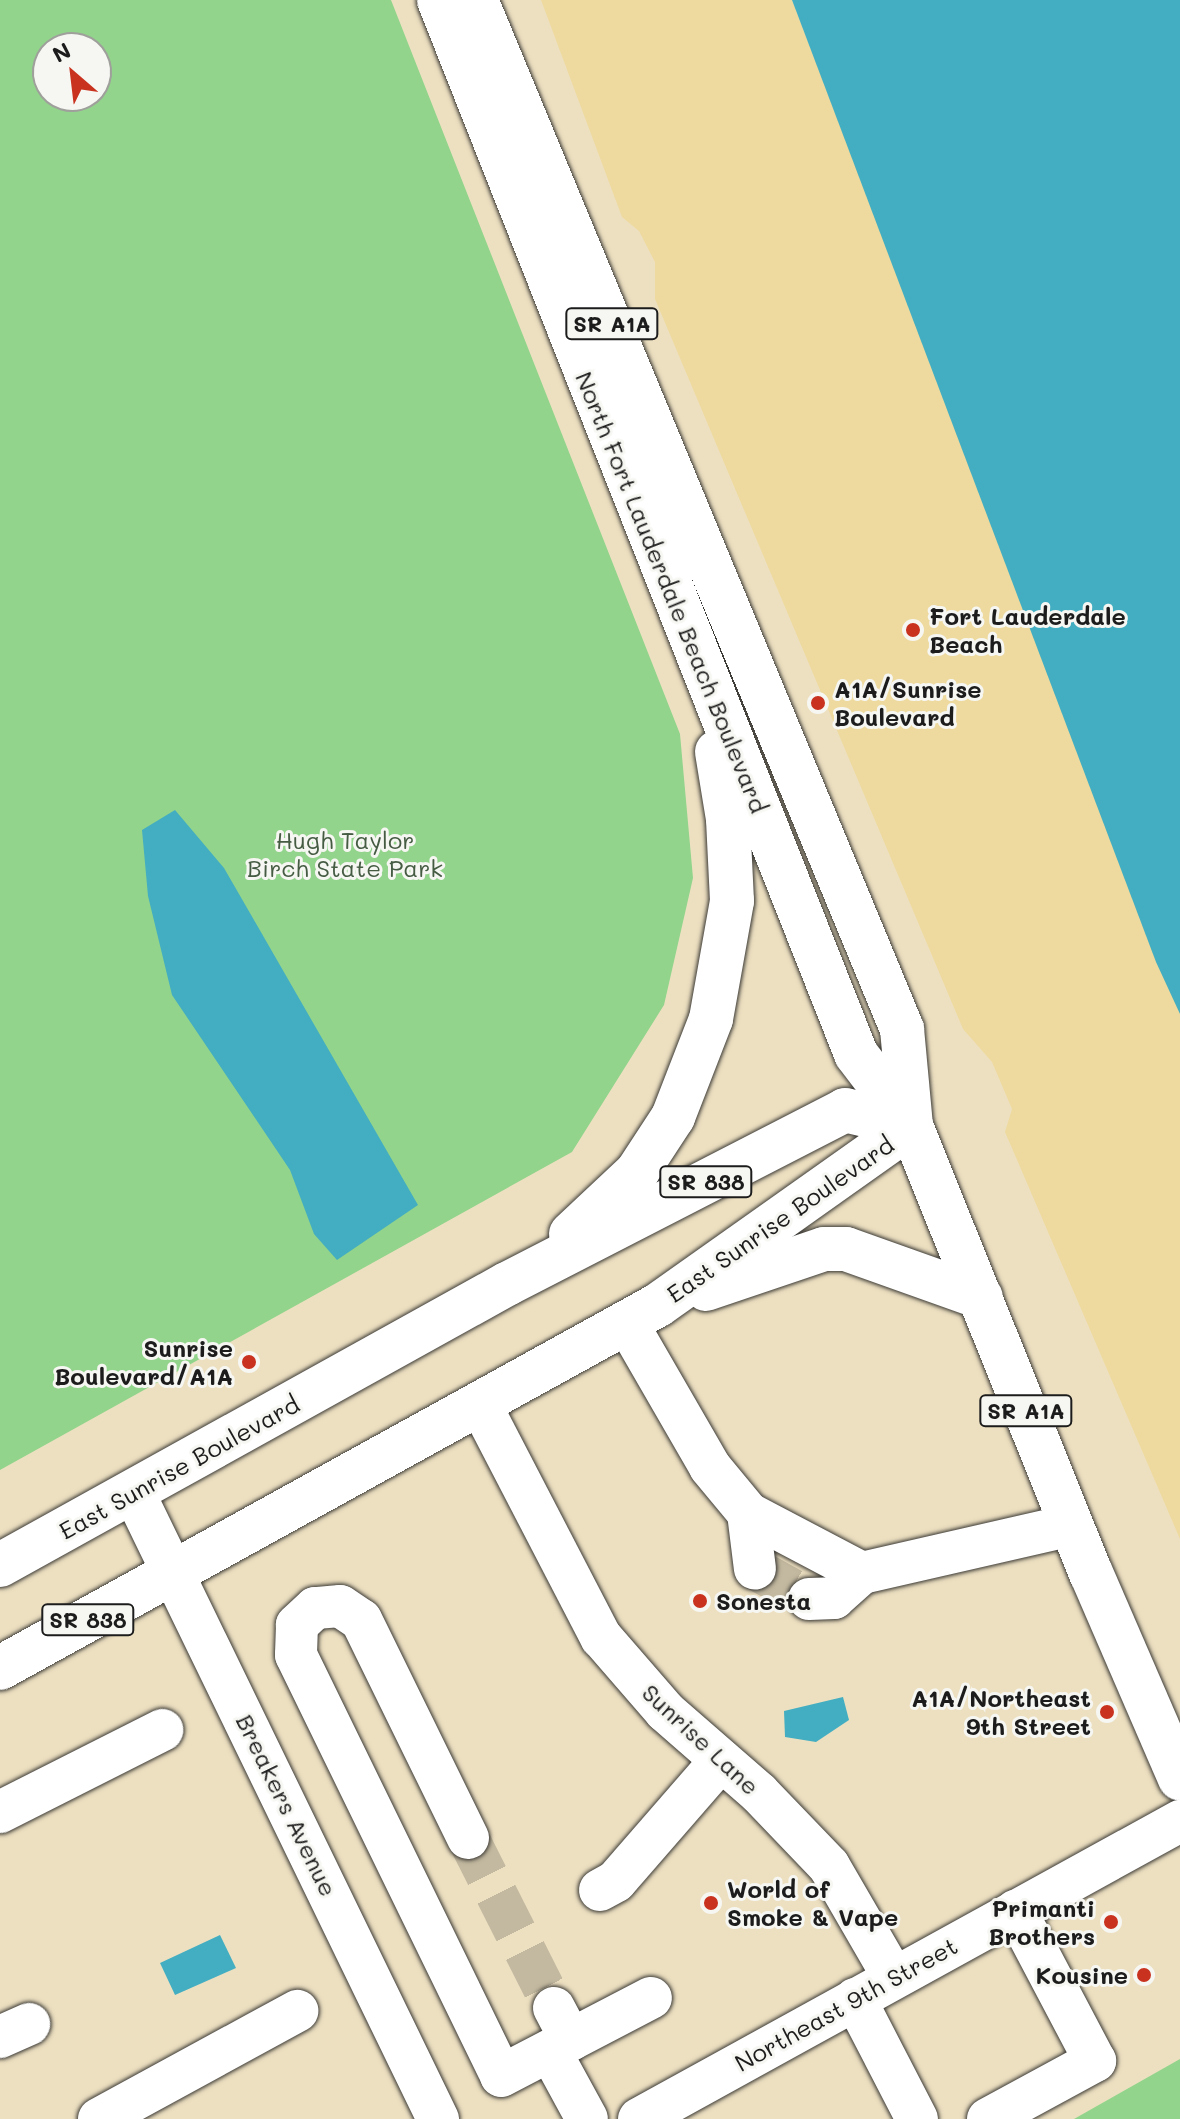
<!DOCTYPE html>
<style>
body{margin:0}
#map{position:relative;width:1180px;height:2119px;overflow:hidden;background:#ede0c1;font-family:Mali,sans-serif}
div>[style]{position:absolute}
.green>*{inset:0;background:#92d48b}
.sand>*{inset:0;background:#eeda9e}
.water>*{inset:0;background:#43aec1}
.minor-tunnel>*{height:42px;margin-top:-21px;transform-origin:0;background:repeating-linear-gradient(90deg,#c3b9a0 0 42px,transparent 0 63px)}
.roads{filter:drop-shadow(0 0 2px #3b3935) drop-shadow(0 0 2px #3b3935)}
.minor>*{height:42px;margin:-21px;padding:0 21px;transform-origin:21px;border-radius:21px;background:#fff}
.major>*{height:44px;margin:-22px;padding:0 22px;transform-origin:22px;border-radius:22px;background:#fff}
.dots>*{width:22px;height:22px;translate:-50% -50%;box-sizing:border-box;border:4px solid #f6f6f2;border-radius:50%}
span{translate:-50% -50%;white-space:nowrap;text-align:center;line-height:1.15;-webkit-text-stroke:6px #f6f6f2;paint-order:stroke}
.shield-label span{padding:2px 6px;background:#f6f6f2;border:2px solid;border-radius:6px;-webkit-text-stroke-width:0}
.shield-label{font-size:22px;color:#1c1c1c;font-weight:700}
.street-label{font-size:24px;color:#1c1c1c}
.poi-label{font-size:24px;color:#1c1c1c;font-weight:700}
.left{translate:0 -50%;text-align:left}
.right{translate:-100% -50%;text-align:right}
.park-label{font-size:24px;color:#455c43}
.north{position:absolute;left:32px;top:32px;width:80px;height:80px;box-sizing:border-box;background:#f6f6f2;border:2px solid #9f9f9c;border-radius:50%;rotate:332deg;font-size:22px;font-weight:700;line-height:32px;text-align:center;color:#1c1c1c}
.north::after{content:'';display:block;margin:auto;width:28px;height:36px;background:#c8321e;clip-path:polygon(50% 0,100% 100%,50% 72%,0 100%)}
</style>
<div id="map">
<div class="green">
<i style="clip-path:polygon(evenodd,0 0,391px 0,680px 734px,693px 878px,664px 1005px,572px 1152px,0 1470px,0 0,48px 48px,96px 48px,96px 96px,48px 96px,48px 48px)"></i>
<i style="clip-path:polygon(1180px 2059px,1180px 2119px,1074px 2119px)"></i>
</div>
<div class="sand">
<i style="clip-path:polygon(541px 0,792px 0,1180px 1014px,1180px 1539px,1005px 1132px,1012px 1109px,992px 1062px,963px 1029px,655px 299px,655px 262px,639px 231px,622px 217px)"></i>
</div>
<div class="water">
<i style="clip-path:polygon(792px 0,1180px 0,1180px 1014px,1156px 962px)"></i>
<i style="clip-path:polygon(175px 810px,224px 868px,418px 1205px,337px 1260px,314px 1234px,290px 1170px,172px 995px,148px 896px,142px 830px)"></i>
<i style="clip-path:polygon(843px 1697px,849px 1720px,816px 1742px,785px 1737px,784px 1711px)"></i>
<i style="clip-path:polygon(220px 1935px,236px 1968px,175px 1995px,160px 1963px)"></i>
</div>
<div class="minor-tunnel">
<i style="left:755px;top:1569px;width:62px;rotate:29.1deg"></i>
<i style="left:468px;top:1838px;width:191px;rotate:63.2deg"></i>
</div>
<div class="roads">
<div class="minor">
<i style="left:627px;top:1323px;width:166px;rotate:60deg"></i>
<i style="left:710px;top:1467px;width:60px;rotate:50.4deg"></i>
<i style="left:748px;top:1513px;width:129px;rotate:27.8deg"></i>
<i style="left:862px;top:1573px;width:214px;rotate:-12.9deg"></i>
<i style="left:480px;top:1404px;width:263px;rotate:62.6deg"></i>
<i style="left:601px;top:1637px;width:98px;rotate:49.1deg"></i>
<i style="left:665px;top:1711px;width:125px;rotate:41.1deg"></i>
<i style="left:759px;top:1793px;width:101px;rotate:46.2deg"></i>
<i style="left:829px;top:1866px;width:129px;rotate:59.9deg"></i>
<i style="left:134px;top:1493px;width:696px;rotate:64.1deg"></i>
<i style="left:748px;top:1513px;width:56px;rotate:82.9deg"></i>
<i style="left:809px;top:1599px;width:25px;rotate:-2deg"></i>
<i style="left:834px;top:1598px;width:38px;rotate:-42deg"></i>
<i style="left:0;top:1812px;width:182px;rotate:-26.8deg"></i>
<i style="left:468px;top:1838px;width:243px;rotate:-116.1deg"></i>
<i style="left:361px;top:1620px;width:25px;rotate:-146deg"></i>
<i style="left:340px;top:1606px;width:25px;rotate:175deg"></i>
<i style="left:315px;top:1608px;width:25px;rotate:137deg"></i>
<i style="left:297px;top:1625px;width:30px;rotate:92deg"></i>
<i style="left:296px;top:1655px;width:468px;rotate:64deg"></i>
<i style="left:501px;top:2076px;width:169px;rotate:-27.5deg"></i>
<i style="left:600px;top:1890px;width:18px;rotate:-29deg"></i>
<i style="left:616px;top:1881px;width:160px;rotate:-49deg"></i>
<i style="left:855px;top:1999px;width:135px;rotate:62.7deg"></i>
<i style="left:554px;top:2008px;width:36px;rotate:62deg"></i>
<i style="left:0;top:2037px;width:32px;rotate:-24deg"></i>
<i style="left:550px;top:2051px;width:77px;rotate:61.4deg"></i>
<i style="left:99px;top:2119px;width:226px;rotate:-28.6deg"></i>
<i style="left:639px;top:2119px;width:618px;rotate:-28.85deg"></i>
<i style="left:988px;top:2119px;width:122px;rotate:-28.5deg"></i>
<i style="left:1095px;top:2061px;width:170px;rotate:-117.8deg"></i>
</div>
<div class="major">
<i style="left:439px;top:0;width:1133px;rotate:68.41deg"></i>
<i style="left:856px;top:1054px;width:91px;rotate:52.6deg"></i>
<i style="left:911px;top:1126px;width:482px;rotate:68.1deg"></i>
<i style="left:1091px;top:1573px;width:224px;rotate:66.6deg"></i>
<i style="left:476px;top:0;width:1114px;rotate:67.51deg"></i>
<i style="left:902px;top:1029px;width:97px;rotate:84.7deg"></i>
<i style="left:571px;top:1234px;width:91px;rotate:-43.2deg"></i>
<i style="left:637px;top:1172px;width:66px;rotate:-56.8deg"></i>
<i style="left:673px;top:1117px;width:105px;rotate:-68.8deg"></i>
<i style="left:711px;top:1019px;width:120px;rotate:-79.9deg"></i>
<i style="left:732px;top:901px;width:82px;rotate:-92.8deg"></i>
<i style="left:728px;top:819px;width:68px;rotate:-99.3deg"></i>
<i style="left:706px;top:1289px;width:125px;rotate:-18.7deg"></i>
<i style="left:824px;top:1249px;width:22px"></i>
<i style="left:846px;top:1249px;width:143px;rotate:19.6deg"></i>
<i style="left:0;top:1565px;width:580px;rotate:-29deg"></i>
<i style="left:507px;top:1284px;width:380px;rotate:-27.2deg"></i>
<i style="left:845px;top:1110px;width:68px;rotate:13.6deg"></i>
<i style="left:0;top:1668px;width:751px;rotate:-28.88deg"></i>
<i style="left:658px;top:1305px;width:310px;rotate:-35.3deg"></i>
</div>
</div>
<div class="dots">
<i style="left:913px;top:630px;background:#c8321e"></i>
<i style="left:818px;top:703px;background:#c8321e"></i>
<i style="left:249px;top:1362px;background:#c8321e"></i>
<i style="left:700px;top:1601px;background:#c8321e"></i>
<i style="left:1107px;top:1712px;background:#c8321e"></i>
<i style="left:711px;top:1903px;background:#c8321e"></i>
<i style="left:1111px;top:1922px;background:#c8321e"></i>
<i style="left:1144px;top:1975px;background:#c8321e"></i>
</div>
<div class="shield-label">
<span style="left:612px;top:324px">SR A1A</span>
<span style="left:706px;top:1182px">SR 838</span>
<span style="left:1026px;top:1411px">SR A1A</span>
<span style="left:88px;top:1620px">SR 838</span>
</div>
<div class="street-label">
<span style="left:672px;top:592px;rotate:68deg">North Fort Lauderdale Beach Boulevard</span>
<span style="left:780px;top:1219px;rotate:-35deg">East Sunrise Boulevard</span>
<span style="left:179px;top:1467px;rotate:-29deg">East Sunrise Boulevard</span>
<span style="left:701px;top:1739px;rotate:43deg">Sunrise Lane</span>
<span style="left:287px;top:1805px;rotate:64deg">Breakers Avenue</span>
<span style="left:846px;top:2004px;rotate:-29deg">Northeast 9th Street</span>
</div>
<div class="poi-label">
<span class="left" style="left:929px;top:630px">Fort Lauderdale<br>Beach</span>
<span class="left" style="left:834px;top:703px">A1A/Sunrise<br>Boulevard</span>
<span class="right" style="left:233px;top:1362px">Sunrise<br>Boulevard/A1A</span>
<span class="left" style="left:716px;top:1601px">Sonesta</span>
<span class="right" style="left:1091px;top:1712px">A1A/Northeast<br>9th Street</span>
<span class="left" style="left:727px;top:1903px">World of<br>Smoke &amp; Vape</span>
<span class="right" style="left:1095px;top:1922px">Primanti<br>Brothers</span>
<span class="right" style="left:1128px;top:1975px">Kousine</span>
</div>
<div class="park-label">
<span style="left:345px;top:854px">Hugh Taylor<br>Birch State Park</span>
</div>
<div class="north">N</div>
</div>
